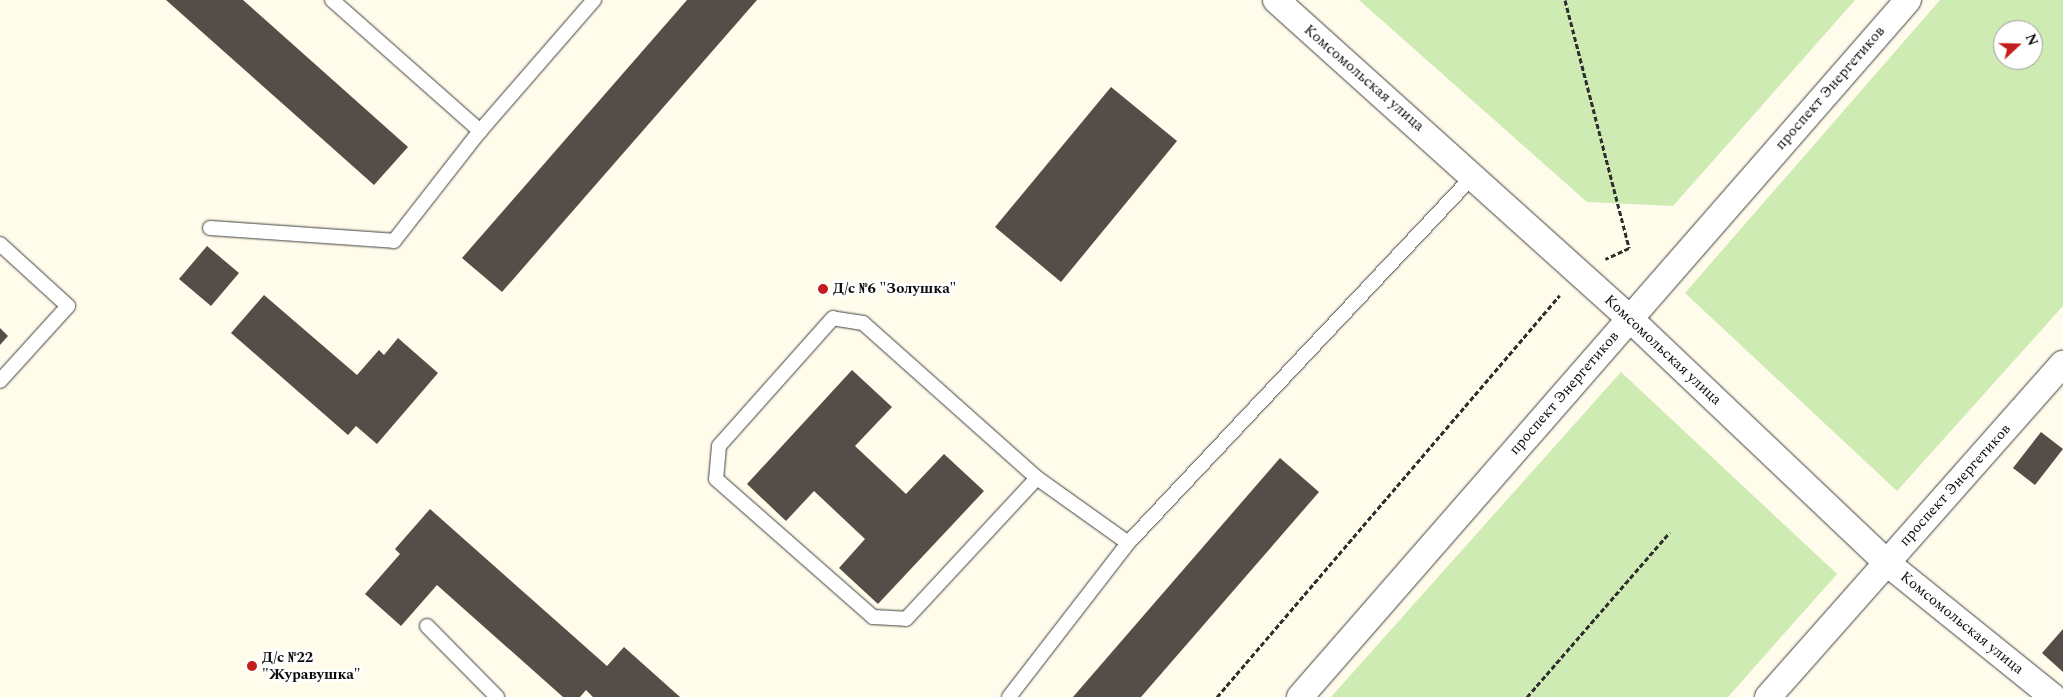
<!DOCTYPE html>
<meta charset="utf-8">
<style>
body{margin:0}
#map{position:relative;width:2063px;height:697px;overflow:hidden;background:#fffceb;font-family:Spectral,serif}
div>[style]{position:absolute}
.green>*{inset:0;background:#ceebb3}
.building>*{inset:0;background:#554e48}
.path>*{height:3px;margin-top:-1.5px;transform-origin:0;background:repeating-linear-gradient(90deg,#2e2e2e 0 5px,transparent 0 7.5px)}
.roads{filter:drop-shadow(0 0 1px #3f3f3f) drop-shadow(0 0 1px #3f3f3f)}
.lane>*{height:14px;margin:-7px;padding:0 7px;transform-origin:7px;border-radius:7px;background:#fff}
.street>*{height:26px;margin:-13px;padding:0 13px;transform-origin:13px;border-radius:13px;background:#fff}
.dots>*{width:14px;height:14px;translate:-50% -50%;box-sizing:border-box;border:2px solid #fff;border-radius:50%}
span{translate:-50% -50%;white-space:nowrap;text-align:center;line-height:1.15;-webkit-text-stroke:5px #fff;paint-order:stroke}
.street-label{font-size:15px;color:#0c0c0c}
.poi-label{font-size:15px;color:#0c0c0c;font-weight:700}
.left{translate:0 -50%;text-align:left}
.north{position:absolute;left:1993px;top:20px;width:50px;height:50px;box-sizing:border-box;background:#fff;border:1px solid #9e9e9e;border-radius:50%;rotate:69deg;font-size:14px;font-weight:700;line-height:20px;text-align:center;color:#0c0c0c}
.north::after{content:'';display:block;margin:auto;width:18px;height:22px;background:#c41d1d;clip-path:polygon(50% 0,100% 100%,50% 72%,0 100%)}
</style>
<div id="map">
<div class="green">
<i style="clip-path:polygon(1359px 0,1855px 0,1673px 206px,1587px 202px)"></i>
<i style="clip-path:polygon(evenodd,1940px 0,2063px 0,2063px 306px,1897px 491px,1685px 293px,1940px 0,2003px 30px,2033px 30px,2033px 60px,2003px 60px,2003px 30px)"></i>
<i style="clip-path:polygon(1621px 372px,1837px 574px,1728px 697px,1331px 697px)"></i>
</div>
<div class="building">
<i style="clip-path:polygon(166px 0,243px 0,408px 147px,374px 185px)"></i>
<i style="clip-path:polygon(687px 0,757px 0,502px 292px,462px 258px)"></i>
<i style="clip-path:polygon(1111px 87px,1177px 141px,1061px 282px,995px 227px)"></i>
<i style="clip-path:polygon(207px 246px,239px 273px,211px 306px,179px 279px)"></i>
<i style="clip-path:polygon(264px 295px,357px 375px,379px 350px,384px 355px,398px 338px,438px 373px,377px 444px,356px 426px,348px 435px,231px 333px)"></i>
<i style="clip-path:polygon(0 328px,8px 336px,0 345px)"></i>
<i style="clip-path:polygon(852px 370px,892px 407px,855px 446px,906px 494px,944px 454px,984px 491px,878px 604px,839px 568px,865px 539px,814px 491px,786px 521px,747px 484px)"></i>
<i style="clip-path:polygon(2041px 432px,2063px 449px,2035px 485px,2013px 468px)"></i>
<i style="clip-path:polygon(1280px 458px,1319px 492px,1141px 697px,1073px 697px)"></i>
<i style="clip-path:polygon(430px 509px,607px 666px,624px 647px,680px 697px,593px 697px,586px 690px,580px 697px,563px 697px,437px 585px,401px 626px,365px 594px,400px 554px,395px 549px)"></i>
<i style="clip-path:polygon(2063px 629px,2063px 672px,2042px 653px)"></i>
</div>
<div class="path">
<i style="left:1565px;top:0;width:256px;rotate:75.5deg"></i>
<i style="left:1629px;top:248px;width:26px;rotate:155deg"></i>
<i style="left:1217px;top:697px;width:528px;rotate:-49.53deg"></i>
<i style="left:1527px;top:697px;width:218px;rotate:-49.1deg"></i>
</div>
<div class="roads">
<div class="lane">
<i style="left:332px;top:0;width:198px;rotate:41.5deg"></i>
<i style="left:210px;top:228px;width:184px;rotate:4deg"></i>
<i style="left:394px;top:241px;width:140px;rotate:-52deg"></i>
<i style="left:480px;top:131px;width:174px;rotate:-49deg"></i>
<i style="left:0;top:244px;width:92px;rotate:42.4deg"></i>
<i style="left:68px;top:306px;width:101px;rotate:132.2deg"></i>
<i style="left:1037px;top:478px;width:233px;rotate:-138.3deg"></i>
<i style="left:863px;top:323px;width:30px;rotate:-171deg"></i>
<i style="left:833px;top:318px;width:171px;rotate:131.7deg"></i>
<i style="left:719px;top:446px;width:33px;rotate:95deg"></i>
<i style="left:716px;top:479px;width:209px;rotate:41.3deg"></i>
<i style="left:873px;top:617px;width:33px;rotate:3deg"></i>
<i style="left:906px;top:619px;width:192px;rotate:-47.1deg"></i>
<i style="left:1037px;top:478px;width:112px;rotate:35.5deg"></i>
<i style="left:427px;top:626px;width:100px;rotate:45.4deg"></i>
<i style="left:1009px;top:697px;width:195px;rotate:-52.3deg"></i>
<i style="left:1128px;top:543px;width:505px;rotate:-46.76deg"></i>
</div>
<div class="street">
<i style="left:1276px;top:0;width:475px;rotate:42deg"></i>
<i style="left:1629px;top:318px;width:356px;rotate:43.5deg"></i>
<i style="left:1887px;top:563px;width:213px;rotate:38.9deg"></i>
<i style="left:1300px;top:697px;width:925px;rotate:-48.9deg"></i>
<i style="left:1768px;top:697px;width:445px;rotate:-48.5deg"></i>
</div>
</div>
<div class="dots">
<i style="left:823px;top:289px;background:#c41d1d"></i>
<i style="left:252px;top:666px;background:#c41d1d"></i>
</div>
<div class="street-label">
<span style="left:1364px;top:78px;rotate:41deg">Комсомольская улица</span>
<span style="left:1830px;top:88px;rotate:-49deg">проспект Энергетиков</span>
<span style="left:1663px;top:350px;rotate:43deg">Комсомольская улица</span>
<span style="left:1564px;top:393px;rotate:-49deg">проспект Энергетиков</span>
<span style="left:1955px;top:485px;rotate:-48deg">проспект Энергетиков</span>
<span style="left:1962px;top:623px;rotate:39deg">Комсомольская улица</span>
</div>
<div class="poi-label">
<span class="left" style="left:833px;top:289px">Д/с №6 "Золушка"</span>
<span class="left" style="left:262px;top:666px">Д/с №22<br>"Журавушка"</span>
</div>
<div class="north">N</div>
</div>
